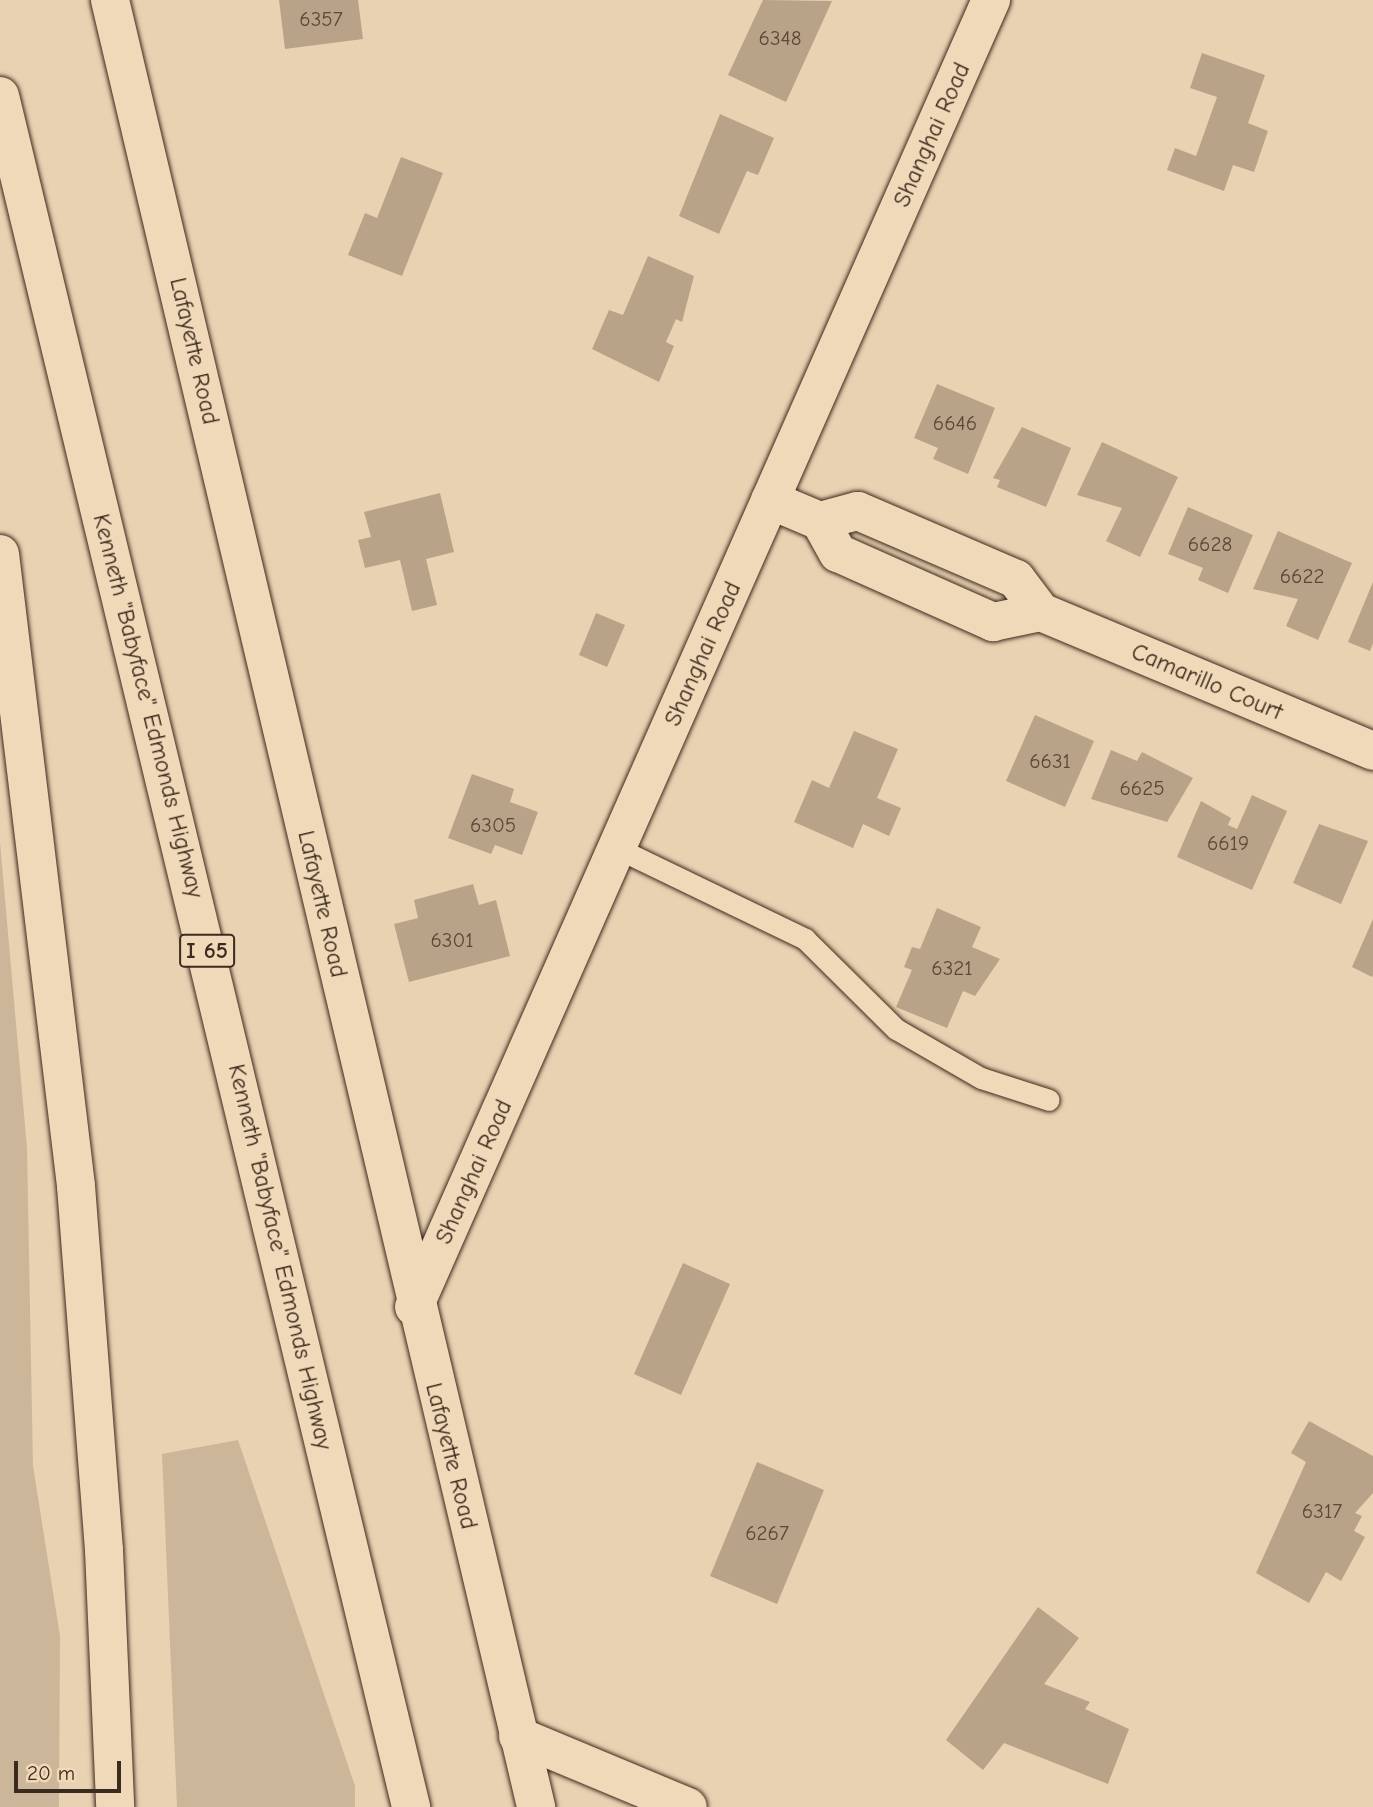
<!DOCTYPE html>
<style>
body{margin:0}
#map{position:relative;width:1373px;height:1807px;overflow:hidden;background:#e9d2b2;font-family:"Comic Neue",sans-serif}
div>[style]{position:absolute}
.green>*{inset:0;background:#ccb699}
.building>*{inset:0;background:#b8a388}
.roads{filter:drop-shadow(0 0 2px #3b2a1e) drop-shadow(0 0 2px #3b2a1e)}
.service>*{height:21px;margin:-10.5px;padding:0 10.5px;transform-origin:10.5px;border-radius:10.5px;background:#f0d9b8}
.minor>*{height:38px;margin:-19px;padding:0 19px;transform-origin:19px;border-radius:19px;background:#f0d9b8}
.tertiary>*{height:38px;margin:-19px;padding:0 19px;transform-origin:19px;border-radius:19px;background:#f0d9b8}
.secondary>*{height:38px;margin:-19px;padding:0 19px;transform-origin:19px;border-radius:19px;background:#f0d9b8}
.motorway>*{height:38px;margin:-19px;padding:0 19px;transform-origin:19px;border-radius:19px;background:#f0d9b8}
span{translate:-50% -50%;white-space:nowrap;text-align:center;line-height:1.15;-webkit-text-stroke:5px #f0d9b8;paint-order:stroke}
.number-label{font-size:21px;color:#5a4838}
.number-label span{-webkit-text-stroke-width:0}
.shield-label span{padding:2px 5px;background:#f0d9b8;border:2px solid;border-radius:5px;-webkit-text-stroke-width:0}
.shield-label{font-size:23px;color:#3b2a1e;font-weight:700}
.street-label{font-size:24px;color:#3b2a1e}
.scale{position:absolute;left:14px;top:1761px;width:107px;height:32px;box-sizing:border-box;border:4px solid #3b2a1e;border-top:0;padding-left:9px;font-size:21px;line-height:24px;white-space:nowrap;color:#3b2a1e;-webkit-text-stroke:5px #f0d9b8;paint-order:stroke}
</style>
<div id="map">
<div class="green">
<i style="clip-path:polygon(0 842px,27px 1148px,33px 1466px,60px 1636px,59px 1807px,0 1807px)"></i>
<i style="clip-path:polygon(238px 1440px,355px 1786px,355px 1807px,177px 1807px,162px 1454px)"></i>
</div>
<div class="building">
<i style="clip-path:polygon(279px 0,358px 0,363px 39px,285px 49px)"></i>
<i style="clip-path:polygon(763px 0,832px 1px,786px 102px,728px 75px)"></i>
<i style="clip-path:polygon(1202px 53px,1265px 75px,1248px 123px,1268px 131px,1254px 172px,1233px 165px,1224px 191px,1167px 170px,1175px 148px,1196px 156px,1217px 97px,1190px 88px)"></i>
<i style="clip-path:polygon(720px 114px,774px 138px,758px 175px,747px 171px,719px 234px,679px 216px)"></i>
<i style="clip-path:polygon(401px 157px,443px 173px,402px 276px,348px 255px,365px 213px,377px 218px)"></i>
<i style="clip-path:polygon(648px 256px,694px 276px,682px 322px,676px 319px,666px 342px,674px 346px,659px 382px,592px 349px,609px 310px,623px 315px)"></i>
<i style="clip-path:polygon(937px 384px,995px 408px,968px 474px,933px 459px,938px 448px,914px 438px)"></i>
<i style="clip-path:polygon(1022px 427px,1071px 448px,1046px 507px,997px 487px,1000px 480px,993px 478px)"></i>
<i style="clip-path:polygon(1102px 442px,1178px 477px,1140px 557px,1106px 541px,1122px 508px,1077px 495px)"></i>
<i style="clip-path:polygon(440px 493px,454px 552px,426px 559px,437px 605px,412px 611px,400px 560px,365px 568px,358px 540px,371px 537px,364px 512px)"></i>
<i style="clip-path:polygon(1188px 507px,1253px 535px,1228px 593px,1198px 580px,1203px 568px,1168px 554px)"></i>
<i style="clip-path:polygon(1278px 531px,1352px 563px,1318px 640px,1286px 626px,1298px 599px,1253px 589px)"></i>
<i style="clip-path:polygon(1373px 582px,1373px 643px,1370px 651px,1348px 642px)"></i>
<i style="clip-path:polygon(596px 613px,625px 625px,607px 667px,579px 655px)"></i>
<i style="clip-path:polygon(1035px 715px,1094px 741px,1065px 807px,1006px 781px)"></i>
<i style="clip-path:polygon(854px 731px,898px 749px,877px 798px,901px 808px,889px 836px,863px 824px,853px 848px,794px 822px,812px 780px,829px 788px)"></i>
<i style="clip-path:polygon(1111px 750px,1137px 761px,1142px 752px,1193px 778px,1167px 822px,1091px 799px)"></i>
<i style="clip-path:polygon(472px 774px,514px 789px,510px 802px,538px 812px,522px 855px,495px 845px,491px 854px,448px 838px)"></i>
<i style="clip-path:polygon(1252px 795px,1287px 811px,1252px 890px,1177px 857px,1201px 801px,1231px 818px,1228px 825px,1237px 829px)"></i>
<i style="clip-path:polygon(1319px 824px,1368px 841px,1341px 904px,1293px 883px)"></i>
<i style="clip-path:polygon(473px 884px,479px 905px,496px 900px,510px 956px,409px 982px,394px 924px,418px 918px,414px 900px)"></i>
<i style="clip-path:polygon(937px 908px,981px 927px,972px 947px,1000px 959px,975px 996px,963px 991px,947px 1028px,896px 1007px,912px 970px,904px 967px,912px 947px,920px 949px)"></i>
<i style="clip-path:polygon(1373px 919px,1373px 975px,1372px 977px,1352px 967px)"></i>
<i style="clip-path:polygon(683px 1263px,730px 1284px,681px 1395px,634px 1374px)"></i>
<i style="clip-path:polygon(1309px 1421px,1373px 1456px,1373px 1493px,1355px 1513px,1362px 1516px,1354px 1531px,1365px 1537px,1341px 1581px,1326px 1572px,1309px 1603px,1256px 1573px,1306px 1462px,1291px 1453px)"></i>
<i style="clip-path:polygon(757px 1462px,824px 1490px,777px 1604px,710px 1576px)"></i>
<i style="clip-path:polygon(1038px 1607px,1079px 1638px,1044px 1684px,1090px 1702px,1085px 1709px,1129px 1729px,1108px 1784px,1004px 1743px,983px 1770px,946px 1740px)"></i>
</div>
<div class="roads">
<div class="service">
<i style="left:617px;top:848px;width:209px;rotate:25.8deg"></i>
<i style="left:805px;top:939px;width:128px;rotate:44.7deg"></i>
<i style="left:896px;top:1029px;width:98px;rotate:30deg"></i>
<i style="left:981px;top:1078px;width:71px;rotate:17.9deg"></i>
</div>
<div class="minor">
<i style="left:770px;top:500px;width:54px;rotate:22.8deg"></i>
<i style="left:820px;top:521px;width:37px;rotate:61deg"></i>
<i style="left:838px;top:553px;width:170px;rotate:24deg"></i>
<i style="left:993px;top:622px;width:49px;rotate:-11.8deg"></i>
<i style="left:820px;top:521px;width:39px;rotate:-15deg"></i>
<i style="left:858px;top:511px;width:172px;rotate:23.3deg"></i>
<i style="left:1016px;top:579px;width:41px;rotate:52.9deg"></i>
<i style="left:1041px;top:612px;width:360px;rotate:22.7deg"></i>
<i style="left:518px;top:1736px;width:184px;rotate:22.7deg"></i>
</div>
<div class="tertiary">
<i style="left:414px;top:1307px;width:1429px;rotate:-66.18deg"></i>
</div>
<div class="secondary">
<i style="left:110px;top:0;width:1857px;rotate:76.73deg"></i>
</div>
<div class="motorway">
<i style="left:0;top:96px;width:1760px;rotate:76.49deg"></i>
<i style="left:0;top:554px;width:637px;rotate:83.14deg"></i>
<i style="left:76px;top:1186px;width:365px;rotate:85.6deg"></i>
<i style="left:104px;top:1550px;width:257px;rotate:87.5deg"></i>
</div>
</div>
<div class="number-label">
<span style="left:321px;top:19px">6357</span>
<span style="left:780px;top:38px">6348</span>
<span style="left:955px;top:423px">6646</span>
<span style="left:1210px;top:544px">6628</span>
<span style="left:1302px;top:576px">6622</span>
<span style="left:1050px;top:761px">6631</span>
<span style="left:1142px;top:788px">6625</span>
<span style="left:493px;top:825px">6305</span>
<span style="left:1228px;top:843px">6619</span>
<span style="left:452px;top:940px">6301</span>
<span style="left:952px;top:968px">6321</span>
<span style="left:1322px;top:1511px">6317</span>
<span style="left:767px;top:1533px">6267</span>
</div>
<div class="shield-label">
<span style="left:207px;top:951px">I 65</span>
</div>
<div class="street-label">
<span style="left:932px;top:135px;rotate:-66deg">Shanghai Road</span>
<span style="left:194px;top:351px;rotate:77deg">Lafayette Road</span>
<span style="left:703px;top:654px;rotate:-66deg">Shanghai Road</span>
<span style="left:1207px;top:682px;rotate:23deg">Camarillo Court</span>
<span style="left:148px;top:706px;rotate:76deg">Kenneth "Babyface" Edmonds Highway</span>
<span style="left:322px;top:904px;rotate:77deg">Lafayette Road</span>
<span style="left:474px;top:1172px;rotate:-66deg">Shanghai Road</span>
<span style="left:280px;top:1257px;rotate:77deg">Kenneth "Babyface" Edmonds Highway</span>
<span style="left:451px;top:1456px;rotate:76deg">Lafayette Road</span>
</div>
<div class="scale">20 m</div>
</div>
